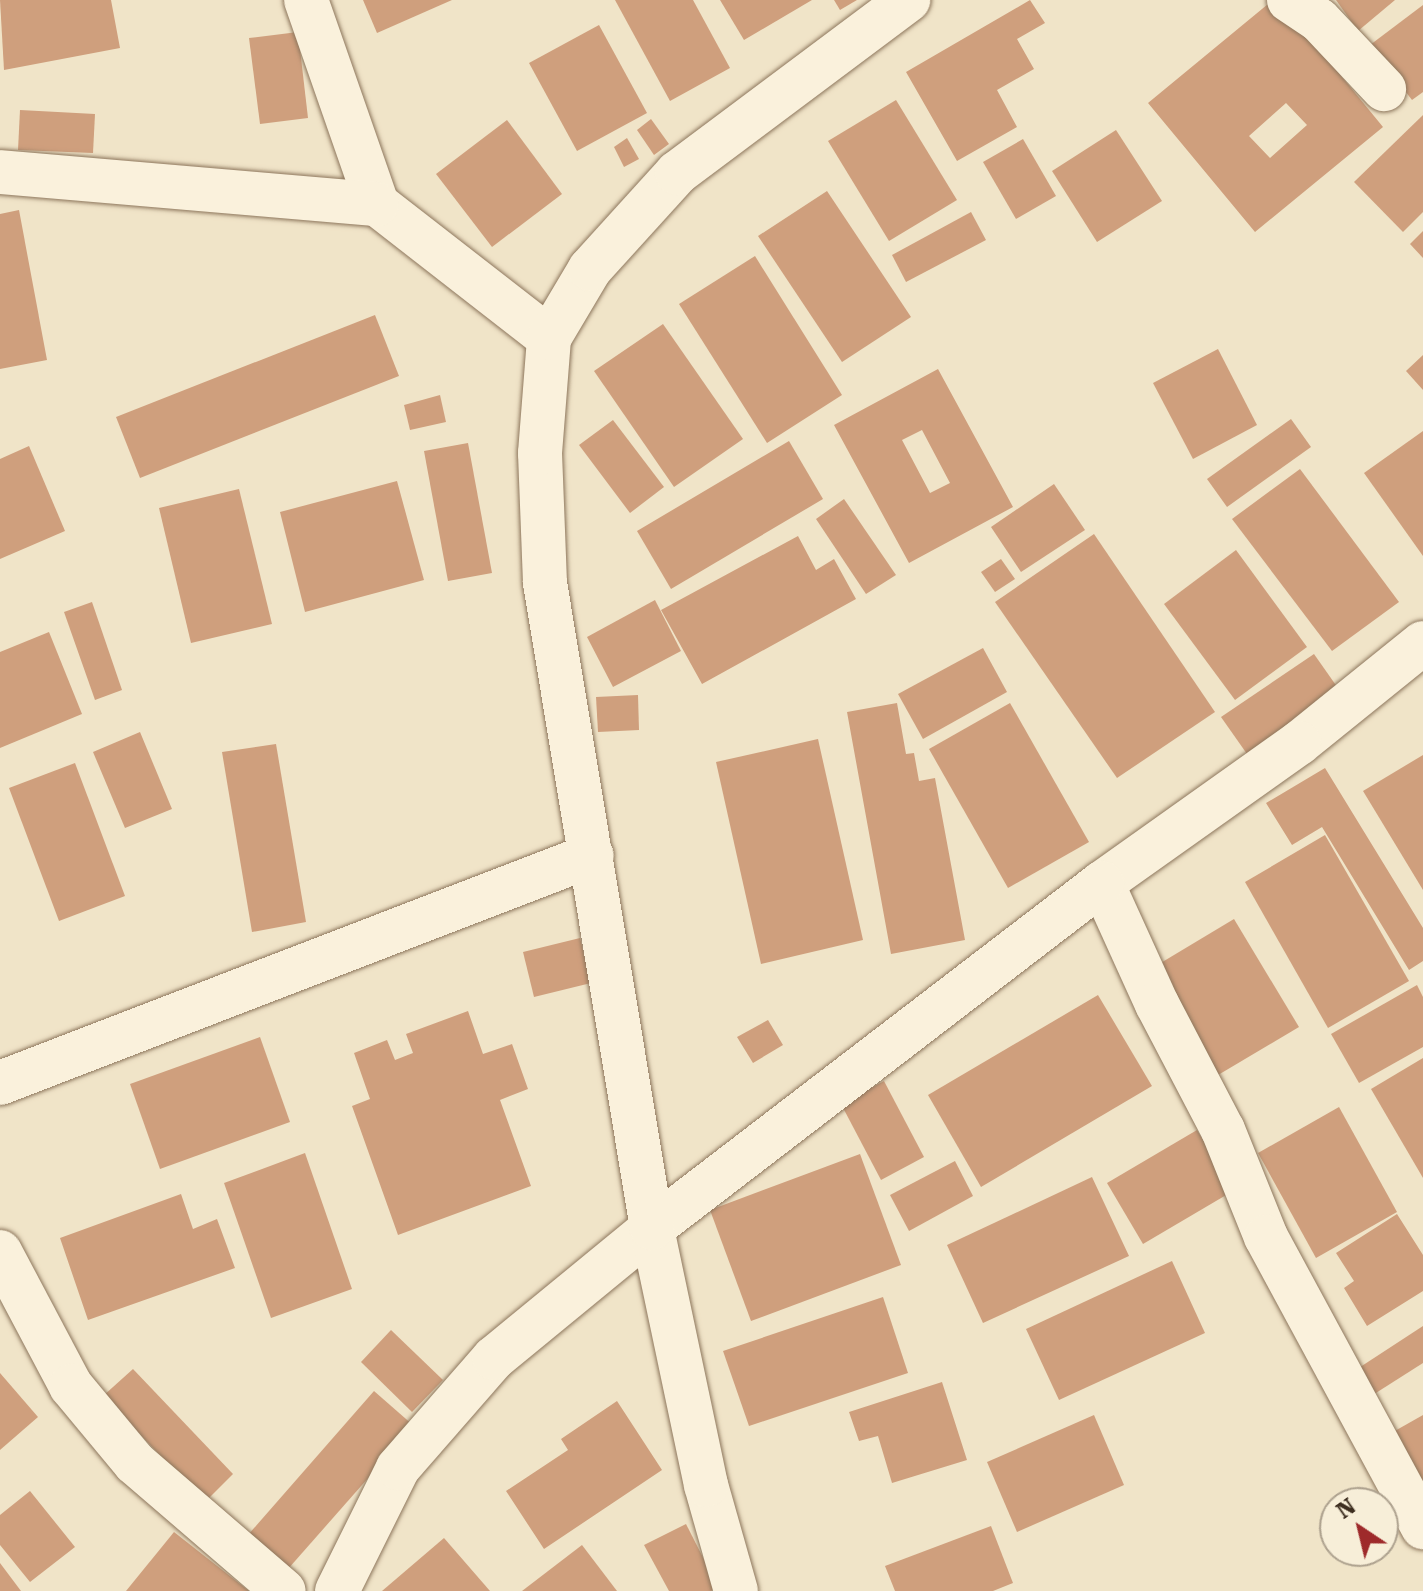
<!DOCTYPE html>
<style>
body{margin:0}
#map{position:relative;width:1423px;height:1591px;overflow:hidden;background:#f0e4c8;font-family:"Roboto Serif",serif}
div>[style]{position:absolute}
.building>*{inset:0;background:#cf9f7d}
.roads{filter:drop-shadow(0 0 2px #8d765c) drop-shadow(0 0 2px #8d765c)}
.minor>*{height:44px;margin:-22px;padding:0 22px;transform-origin:22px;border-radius:22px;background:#faf1dc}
span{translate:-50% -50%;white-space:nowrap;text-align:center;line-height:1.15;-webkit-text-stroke:7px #f7eed8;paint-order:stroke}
.north{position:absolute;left:1319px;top:1487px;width:80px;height:80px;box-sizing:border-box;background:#f7eed8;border:2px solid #ada18e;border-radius:50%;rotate:325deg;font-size:22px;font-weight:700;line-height:32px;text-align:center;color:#3d2e20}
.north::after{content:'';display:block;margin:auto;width:28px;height:36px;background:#9e2a2b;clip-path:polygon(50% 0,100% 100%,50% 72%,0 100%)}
</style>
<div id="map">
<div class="building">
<i style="clip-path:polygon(0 0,111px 0,120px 48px,4px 70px)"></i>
<i style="clip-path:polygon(363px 0,452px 0,377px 33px)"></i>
<i style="clip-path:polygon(615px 0,693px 0,730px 68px,670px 101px)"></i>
<i style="clip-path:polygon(720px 0,812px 0,744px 40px)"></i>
<i style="clip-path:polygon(834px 0,857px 0,840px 10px)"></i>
<i style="clip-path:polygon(1030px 0,1045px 23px,1017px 39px,1034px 69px,997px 90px,1017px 127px,957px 161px,906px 72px)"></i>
<i style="clip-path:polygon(evenodd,1273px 0,1279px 0,1383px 127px,1255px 232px,1148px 103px,1273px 0,1286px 103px,1307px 125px,1270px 158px,1249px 136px,1286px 103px)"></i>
<i style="clip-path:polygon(1336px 0,1395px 0,1358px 31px)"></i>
<i style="clip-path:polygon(1423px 5px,1423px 92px,1412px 100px,1370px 45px)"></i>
<i style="clip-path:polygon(599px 25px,647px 113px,577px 151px,529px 63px)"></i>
<i style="clip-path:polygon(298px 32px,308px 118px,260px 124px,249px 38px)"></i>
<i style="clip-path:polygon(896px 100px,957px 200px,889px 241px,828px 141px)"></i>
<i style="clip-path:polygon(20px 110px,95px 114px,93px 153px,18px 150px)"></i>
<i style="clip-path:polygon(1423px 115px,1423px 212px,1403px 232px,1354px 182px)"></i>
<i style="clip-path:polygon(651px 119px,669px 144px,654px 155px,637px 130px)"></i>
<i style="clip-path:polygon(507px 120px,562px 194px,492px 247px,436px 174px)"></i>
<i style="clip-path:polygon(1116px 130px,1162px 201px,1097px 242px,1052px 171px)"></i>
<i style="clip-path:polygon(627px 138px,639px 159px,624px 167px,614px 147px)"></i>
<i style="clip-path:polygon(1023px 139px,1056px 196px,1016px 219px,983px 162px)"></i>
<i style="clip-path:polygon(827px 191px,911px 317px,842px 362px,758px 236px)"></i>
<i style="clip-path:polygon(19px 210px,47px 360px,0 369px,0 214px)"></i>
<i style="clip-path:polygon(971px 212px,986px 240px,906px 282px,892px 255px)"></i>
<i style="clip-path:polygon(1423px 231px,1423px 258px,1410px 244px)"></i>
<i style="clip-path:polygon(755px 256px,842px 395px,767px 443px,679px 304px)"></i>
<i style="clip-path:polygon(375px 315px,399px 376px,140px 478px,116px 417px)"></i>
<i style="clip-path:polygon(663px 324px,743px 439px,674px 487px,594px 371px)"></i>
<i style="clip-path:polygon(1218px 349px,1257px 425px,1193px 459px,1153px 383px)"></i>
<i style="clip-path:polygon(1423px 355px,1423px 390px,1406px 371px)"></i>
<i style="clip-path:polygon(evenodd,938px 369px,1013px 507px,909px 563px,834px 425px,938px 369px,922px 430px,950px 483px,930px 493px,902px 440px,922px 430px)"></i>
<i style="clip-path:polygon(440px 395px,446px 422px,410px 430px,404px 405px)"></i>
<i style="clip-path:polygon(1291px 419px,1311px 447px,1227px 507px,1207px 479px)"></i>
<i style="clip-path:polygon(613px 420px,664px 487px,630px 513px,579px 445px)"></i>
<i style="clip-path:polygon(1423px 431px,1423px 556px,1364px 473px)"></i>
<i style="clip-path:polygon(789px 441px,823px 499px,671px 589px,637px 531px)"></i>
<i style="clip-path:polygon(468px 443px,492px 573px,448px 581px,424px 451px)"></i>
<i style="clip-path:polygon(29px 446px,65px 531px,0 559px,0 459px)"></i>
<i style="clip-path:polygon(1300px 469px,1399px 602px,1332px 651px,1232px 519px)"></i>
<i style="clip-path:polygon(397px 481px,424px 580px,305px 612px,280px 512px)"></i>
<i style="clip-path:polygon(1054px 484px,1085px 530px,1021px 572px,991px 527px)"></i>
<i style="clip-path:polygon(239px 489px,272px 624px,191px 643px,159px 508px)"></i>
<i style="clip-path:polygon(844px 499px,896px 575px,866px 594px,816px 519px)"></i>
<i style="clip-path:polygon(1094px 534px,1215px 712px,1117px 778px,995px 602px)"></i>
<i style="clip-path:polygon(798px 536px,816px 570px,834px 559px,856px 599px,702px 684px,661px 610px)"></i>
<i style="clip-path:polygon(1236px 550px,1307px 647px,1235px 700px,1164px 604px)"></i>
<i style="clip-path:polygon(1001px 559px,1015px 579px,995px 592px,981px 572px)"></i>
<i style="clip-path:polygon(655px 600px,681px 651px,613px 687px,587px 637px)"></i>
<i style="clip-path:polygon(92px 602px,122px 690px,95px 700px,64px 612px)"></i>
<i style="clip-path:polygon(49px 632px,82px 714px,0 748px,0 652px)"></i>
<i style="clip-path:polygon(983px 648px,1007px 692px,923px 739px,898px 694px)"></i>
<i style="clip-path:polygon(1314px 654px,1340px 691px,1247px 754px,1221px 717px)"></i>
<i style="clip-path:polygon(638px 695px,639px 730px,598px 732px,596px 697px)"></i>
<i style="clip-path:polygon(897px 703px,906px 754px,914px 753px,919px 781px,935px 778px,965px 940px,891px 954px,847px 712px)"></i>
<i style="clip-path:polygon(1010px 703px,1089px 842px,1008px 888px,929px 749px)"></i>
<i style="clip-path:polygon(140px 732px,172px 809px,125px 828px,93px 752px)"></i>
<i style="clip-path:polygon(818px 739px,863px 940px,761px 964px,716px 762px)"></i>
<i style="clip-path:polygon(276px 744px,306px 922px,252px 932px,222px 752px)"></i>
<i style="clip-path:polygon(1423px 755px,1423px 890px,1363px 791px)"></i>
<i style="clip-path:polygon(75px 763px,125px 896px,59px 921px,9px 788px)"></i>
<i style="clip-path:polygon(1325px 768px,1423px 928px,1423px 961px,1409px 970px,1322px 827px,1292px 845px,1266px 803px)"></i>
<i style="clip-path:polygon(1325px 835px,1409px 981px,1328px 1028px,1245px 882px)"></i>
<i style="clip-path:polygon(1234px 919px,1299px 1027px,1213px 1078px,1149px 970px)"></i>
<i style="clip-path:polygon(580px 938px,591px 983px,534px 997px,523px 952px)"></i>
<i style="clip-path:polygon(1417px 985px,1423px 997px,1423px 1047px,1359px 1083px,1331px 1034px)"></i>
<i style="clip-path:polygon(1098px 995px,1152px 1086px,981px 1187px,928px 1095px)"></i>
<i style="clip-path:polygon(468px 1011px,483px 1054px,512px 1044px,528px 1089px,500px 1100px,531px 1186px,398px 1235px,352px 1106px,370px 1099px,354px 1053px,387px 1040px,395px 1060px,413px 1053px,406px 1034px)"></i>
<i style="clip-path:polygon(768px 1020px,783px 1045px,753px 1063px,737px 1037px)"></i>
<i style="clip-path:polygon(260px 1037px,290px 1122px,160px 1169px,130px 1084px)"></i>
<i style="clip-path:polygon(1423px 1058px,1423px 1178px,1371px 1089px)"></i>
<i style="clip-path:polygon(884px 1081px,924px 1157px,881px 1180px,841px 1104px)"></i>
<i style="clip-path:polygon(1339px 1107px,1397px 1212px,1316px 1258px,1258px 1153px)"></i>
<i style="clip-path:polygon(1197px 1130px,1233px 1191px,1143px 1244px,1107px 1183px)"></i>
<i style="clip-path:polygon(305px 1153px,352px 1289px,271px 1318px,224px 1183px)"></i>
<i style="clip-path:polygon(860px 1154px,901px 1265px,751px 1321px,710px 1210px)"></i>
<i style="clip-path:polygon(955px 1161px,973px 1196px,909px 1231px,890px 1195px)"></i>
<i style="clip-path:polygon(1092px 1177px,1129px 1256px,983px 1323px,947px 1245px)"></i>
<i style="clip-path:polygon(181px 1194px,193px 1229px,217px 1219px,235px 1268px,88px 1320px,60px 1238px)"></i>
<i style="clip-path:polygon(1397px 1214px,1423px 1255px,1423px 1291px,1367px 1326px,1344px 1288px,1354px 1281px,1336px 1253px)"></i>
<i style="clip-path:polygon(1172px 1261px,1205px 1333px,1059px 1400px,1026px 1329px)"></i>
<i style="clip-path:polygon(883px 1297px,908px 1373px,749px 1426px,723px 1351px)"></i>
<i style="clip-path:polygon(1423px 1326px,1423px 1363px,1368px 1398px,1351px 1373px)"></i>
<i style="clip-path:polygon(391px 1330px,443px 1380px,412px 1412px,361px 1362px)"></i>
<i style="clip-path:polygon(133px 1369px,233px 1474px,205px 1502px,103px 1396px)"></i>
<i style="clip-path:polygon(0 1373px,38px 1417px,0 1450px)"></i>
<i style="clip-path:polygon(942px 1382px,967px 1460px,892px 1483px,878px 1436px,859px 1441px,849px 1412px)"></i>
<i style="clip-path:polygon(374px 1391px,414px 1426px,288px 1569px,248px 1535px)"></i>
<i style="clip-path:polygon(617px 1401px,662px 1470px,544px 1549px,506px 1491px,568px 1450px,561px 1439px)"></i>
<i style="clip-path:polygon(1094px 1415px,1124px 1485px,1017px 1532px,987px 1462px)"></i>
<i style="clip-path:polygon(1423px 1415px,1423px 1482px,1393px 1432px)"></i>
<i style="clip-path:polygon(30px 1491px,75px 1547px,30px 1582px,0 1545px,0 1515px)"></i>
<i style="clip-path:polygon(686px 1524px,718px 1587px,711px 1591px,669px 1591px,644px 1545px)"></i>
<i style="clip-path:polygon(991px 1526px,1013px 1583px,993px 1591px,895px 1591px,885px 1566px)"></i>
<i style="clip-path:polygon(174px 1532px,249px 1591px,126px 1591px)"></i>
<i style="clip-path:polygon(444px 1538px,490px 1591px,382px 1591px)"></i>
<i style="clip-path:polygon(582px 1545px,617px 1591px,522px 1591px)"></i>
<i style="clip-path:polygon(0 1563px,21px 1591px,0 1591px)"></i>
</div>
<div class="roads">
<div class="minor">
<i style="left:306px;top:0;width:216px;rotate:70.8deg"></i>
<i style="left:377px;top:204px;width:218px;rotate:37.9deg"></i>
<i style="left:1289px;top:0;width:36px;rotate:34deg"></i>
<i style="left:1319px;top:20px;width:95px;rotate:46.7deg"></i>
<i style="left:0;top:172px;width:378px;rotate:4.9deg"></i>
<i style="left:1423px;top:643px;width:159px;rotate:141.1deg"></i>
<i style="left:1299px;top:743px;width:242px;rotate:144.6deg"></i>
<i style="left:1102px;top:883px;width:133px;rotate:65.6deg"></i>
<i style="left:1157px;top:1004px;width:142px;rotate:62.4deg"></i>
<i style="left:1223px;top:1130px;width:115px;rotate:68.1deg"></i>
<i style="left:1266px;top:1237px;width:330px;rotate:61.6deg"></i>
<i style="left:0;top:1083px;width:634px;rotate:-21.06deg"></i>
<i style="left:0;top:1252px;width:152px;rotate:62.1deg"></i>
<i style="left:71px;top:1386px;width:100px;rotate:50.3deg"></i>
<i style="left:135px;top:1463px;width:196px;rotate:40.7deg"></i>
<i style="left:337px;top:1591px;width:137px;rotate:-63.6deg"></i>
<i style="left:398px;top:1468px;width:146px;rotate:-48.9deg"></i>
<i style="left:494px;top:1358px;width:205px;rotate:-39.4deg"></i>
<i style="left:652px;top:1228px;width:567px;rotate:-37.48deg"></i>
<i style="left:736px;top:1591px;width:110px;rotate:-105.8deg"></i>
<i style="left:706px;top:1485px;width:263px;rotate:-101.9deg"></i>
<i style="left:652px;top:1228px;width:654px;rotate:-99.42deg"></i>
<i style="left:545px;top:583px;width:130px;rotate:-92.2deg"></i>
<i style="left:540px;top:453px;width:115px;rotate:-85.5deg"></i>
<i style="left:549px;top:338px;width:80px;rotate:-59.3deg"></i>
<i style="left:590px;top:269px;width:130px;rotate:-47.8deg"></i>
<i style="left:677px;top:173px;width:289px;rotate:-36.8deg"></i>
</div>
</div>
<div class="north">N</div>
</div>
